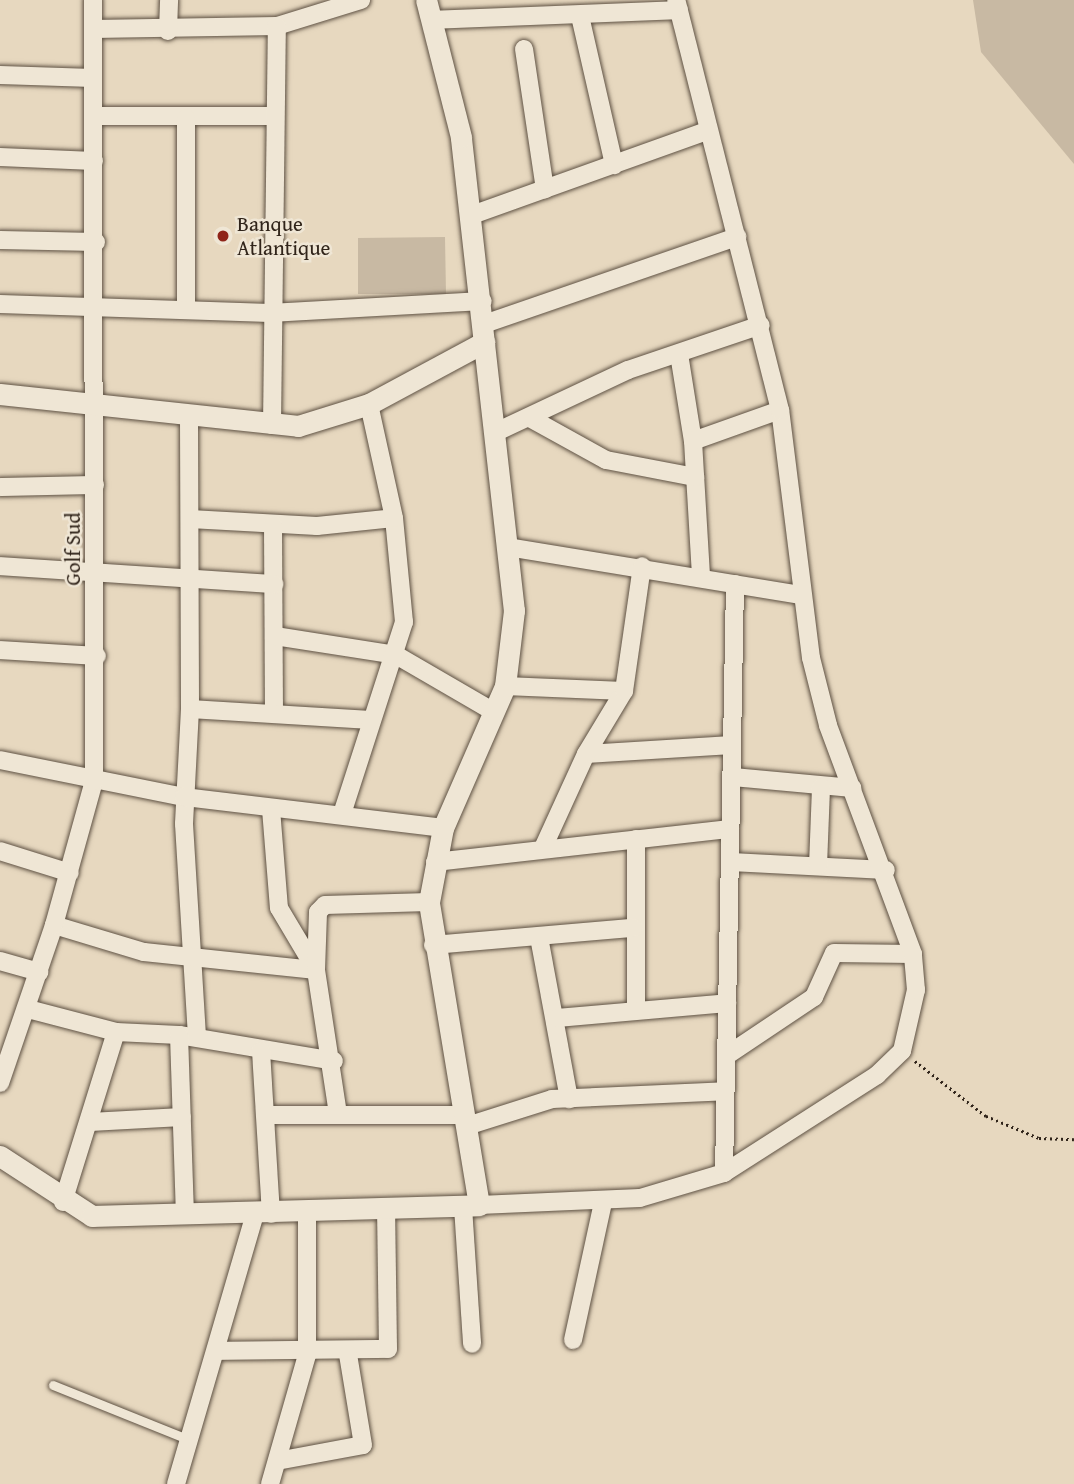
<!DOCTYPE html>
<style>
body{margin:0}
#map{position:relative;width:1074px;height:1484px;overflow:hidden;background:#e7d8bf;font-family:"Gentium Book Plus",serif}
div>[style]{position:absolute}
.green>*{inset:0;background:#c8b9a3}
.path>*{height:2.5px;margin-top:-1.25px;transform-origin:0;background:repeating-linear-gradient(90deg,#30241a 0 2px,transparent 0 5.5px)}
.roads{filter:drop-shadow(0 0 2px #5e5143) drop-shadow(0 0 2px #5e5143)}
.service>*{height:9px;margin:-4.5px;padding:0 4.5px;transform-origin:4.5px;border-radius:4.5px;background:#efe6d5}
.minor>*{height:18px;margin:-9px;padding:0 9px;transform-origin:9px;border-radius:9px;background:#efe6d5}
.tertiary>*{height:21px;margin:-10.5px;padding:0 10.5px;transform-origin:10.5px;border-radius:10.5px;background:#efe6d5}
.dots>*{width:19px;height:19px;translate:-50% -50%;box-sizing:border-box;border:4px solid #efe6d5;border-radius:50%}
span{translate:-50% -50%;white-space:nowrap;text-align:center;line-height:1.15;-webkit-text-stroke:5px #efe6d5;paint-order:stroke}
.poi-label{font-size:21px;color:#30241a}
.left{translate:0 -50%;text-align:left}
.street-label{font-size:21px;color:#30241a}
</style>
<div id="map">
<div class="green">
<i style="clip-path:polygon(973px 0,1074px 0,1074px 164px,981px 52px)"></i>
<i style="clip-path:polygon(445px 237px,446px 294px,358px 294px,358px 238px)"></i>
</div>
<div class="path">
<i style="left:915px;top:1061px;width:90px;rotate:37.8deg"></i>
<i style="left:986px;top:1116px;width:57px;rotate:22.5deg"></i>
<i style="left:1039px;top:1138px;width:35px;rotate:2deg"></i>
</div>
<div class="roads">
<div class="service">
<i style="left:53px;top:1385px;width:148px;rotate:21.9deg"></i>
</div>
<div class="minor">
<i style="left:580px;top:16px;width:153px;rotate:77.1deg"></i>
<i style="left:432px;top:20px;width:247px;rotate:-2.3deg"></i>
<i style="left:93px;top:29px;width:184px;rotate:-0.9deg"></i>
<i style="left:277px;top:26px;width:88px;rotate:-17.2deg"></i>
<i style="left:168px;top:31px;width:31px;rotate:-88deg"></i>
<i style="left:524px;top:49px;width:142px;rotate:81.5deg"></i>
<i style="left:0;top:75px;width:93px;rotate:1.8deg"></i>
<i style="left:95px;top:116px;width:179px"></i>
<i style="left:186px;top:118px;width:192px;rotate:90deg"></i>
<i style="left:0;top:157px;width:94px;rotate:2.4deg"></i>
<i style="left:472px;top:215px;width:250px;rotate:-19.7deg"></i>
<i style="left:0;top:240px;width:96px;rotate:1.2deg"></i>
<i style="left:0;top:304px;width:270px;rotate:1.9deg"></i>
<i style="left:270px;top:313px;width:213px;rotate:-3.2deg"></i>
<i style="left:484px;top:324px;width:268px;rotate:-19deg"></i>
<i style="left:679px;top:354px;width:88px;rotate:80.9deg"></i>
<i style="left:693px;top:441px;width:135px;rotate:86.6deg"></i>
<i style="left:530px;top:418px;width:87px;rotate:28.9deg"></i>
<i style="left:606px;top:460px;width:91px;rotate:10.8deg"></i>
<i style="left:189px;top:419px;width:290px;rotate:89.8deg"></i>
<i style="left:190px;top:709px;width:115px;rotate:93deg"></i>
<i style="left:184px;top:824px;width:213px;rotate:86.5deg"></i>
<i style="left:272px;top:425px;width:399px;rotate:-89.3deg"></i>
<i style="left:494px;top:433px;width:148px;rotate:-25.2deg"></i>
<i style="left:628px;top:370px;width:140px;rotate:-18.7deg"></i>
<i style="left:693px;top:441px;width:92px;rotate:-19.6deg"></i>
<i style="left:0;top:487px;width:95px;rotate:-1.2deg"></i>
<i style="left:190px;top:519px;width:127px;rotate:3.2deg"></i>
<i style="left:317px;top:526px;width:77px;rotate:-5.9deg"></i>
<i style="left:273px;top:525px;width:188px;rotate:89.7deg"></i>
<i style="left:508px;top:547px;width:296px;rotate:9.3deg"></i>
<i style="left:0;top:566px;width:275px;rotate:3.8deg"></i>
<i style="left:275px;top:636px;width:122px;rotate:8.9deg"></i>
<i style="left:396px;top:655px;width:113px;rotate:30.2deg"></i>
<i style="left:0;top:650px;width:97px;rotate:3.5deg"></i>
<i style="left:505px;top:686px;width:119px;rotate:2.4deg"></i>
<i style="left:190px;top:709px;width:181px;rotate:3.5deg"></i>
<i style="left:586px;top:754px;width:146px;rotate:-3.5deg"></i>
<i style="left:0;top:760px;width:188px;rotate:11.4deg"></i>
<i style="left:184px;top:797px;width:261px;rotate:6.8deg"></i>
<i style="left:733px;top:777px;width:120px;rotate:5.3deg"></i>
<i style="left:271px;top:809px;width:99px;rotate:85.4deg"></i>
<i style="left:279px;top:908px;width:72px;rotate:59.2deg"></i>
<i style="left:342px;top:814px;width:202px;rotate:-72.1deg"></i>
<i style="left:404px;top:622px;width:104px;rotate:-95.5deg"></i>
<i style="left:394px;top:518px;width:117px;rotate:-102.4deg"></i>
<i style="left:636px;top:839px;width:171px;rotate:90deg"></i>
<i style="left:543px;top:848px;width:103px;rotate:-65.4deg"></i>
<i style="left:586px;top:754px;width:74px;rotate:-58.9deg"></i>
<i style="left:624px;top:691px;width:126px;rotate:-81.8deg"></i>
<i style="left:0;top:851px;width:73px;rotate:17.4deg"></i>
<i style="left:435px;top:862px;width:297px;rotate:-6.4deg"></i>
<i style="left:731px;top:862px;width:155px;rotate:3deg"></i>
<i style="left:818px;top:866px;width:79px;rotate:-87.8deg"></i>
<i style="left:54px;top:925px;width:94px;rotate:16.7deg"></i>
<i style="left:144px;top:952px;width:173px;rotate:6deg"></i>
<i style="left:539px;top:937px;width:165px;rotate:79.5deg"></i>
<i style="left:433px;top:945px;width:201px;rotate:-4.9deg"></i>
<i style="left:0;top:961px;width:41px;rotate:15.8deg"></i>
<i style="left:28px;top:1009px;width:91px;rotate:14.6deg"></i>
<i style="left:116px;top:1032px;width:63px;rotate:2.7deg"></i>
<i style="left:179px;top:1035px;width:157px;rotate:9.5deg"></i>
<i style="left:557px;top:1018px;width:171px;rotate:-5deg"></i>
<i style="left:179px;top:1035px;width:179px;rotate:88.1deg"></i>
<i style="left:261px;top:1051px;width:163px;rotate:86.5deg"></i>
<i style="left:726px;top:1056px;width:106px;rotate:-33.8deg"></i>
<i style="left:814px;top:997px;width:48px;rotate:-65.6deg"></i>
<i style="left:834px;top:953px;width:79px;rotate:0.7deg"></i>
<i style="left:0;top:1083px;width:167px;rotate:-71.1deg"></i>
<i style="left:54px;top:925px;width:149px;rotate:-74.5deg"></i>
<i style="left:94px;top:781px;width:781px;rotate:-90.07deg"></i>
<i style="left:338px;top:1114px;width:146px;rotate:-98.7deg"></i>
<i style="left:316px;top:970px;width:58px;rotate:-88deg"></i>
<i style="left:318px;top:912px;width:10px;rotate:-45deg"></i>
<i style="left:325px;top:905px;width:104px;rotate:-1.7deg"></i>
<i style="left:266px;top:1115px;width:198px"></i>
<i style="left:90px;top:1122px;width:92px;rotate:-3.1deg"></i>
<i style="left:467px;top:1126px;width:89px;rotate:-17.6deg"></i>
<i style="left:552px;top:1099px;width:173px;rotate:-2.6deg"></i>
<i style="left:724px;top:1173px;width:589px;rotate:-88.93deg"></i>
<i style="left:63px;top:1202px;width:178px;rotate:-72.7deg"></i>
<i style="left:479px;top:1205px;width:161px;rotate:-2.5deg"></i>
<i style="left:640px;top:1198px;width:88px;rotate:-16.6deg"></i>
<i style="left:724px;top:1173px;width:182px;rotate:-32.6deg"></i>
<i style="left:877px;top:1075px;width:35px;rotate:-44deg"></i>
<i style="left:902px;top:1051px;width:63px;rotate:-77.1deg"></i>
<i style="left:916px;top:990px;width:36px;rotate:-95deg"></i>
<i style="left:913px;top:954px;width:244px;rotate:-110.4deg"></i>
<i style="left:828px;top:725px;width:69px;rotate:-104.2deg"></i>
<i style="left:811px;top:658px;width:250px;rotate:-97.1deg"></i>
<i style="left:780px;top:410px;width:423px;rotate:-104.2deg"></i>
<i style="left:463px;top:1207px;width:137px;rotate:86.2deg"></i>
<i style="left:573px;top:1340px;width:141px;rotate:-77.7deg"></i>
<i style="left:216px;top:1351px;width:172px;rotate:-0.7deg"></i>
<i style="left:388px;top:1349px;width:138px;rotate:-90.8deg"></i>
<i style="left:277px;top:1461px;width:87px;rotate:-10.5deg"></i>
<i style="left:363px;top:1445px;width:92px;rotate:-99.4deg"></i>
<i style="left:176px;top:1484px;width:281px;rotate:-73.7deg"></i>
<i style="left:270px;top:1484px;width:134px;rotate:-74deg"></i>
<i style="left:307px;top:1355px;width:142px;rotate:-90deg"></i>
</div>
<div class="tertiary">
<i style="left:0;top:394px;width:300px;rotate:6.1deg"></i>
<i style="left:298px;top:426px;width:74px;rotate:-17.2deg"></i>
<i style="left:369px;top:404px;width:131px;rotate:-28.3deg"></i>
<i style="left:0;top:1156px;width:110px;rotate:33.1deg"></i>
<i style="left:92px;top:1216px;width:387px;rotate:-1.6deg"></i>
<i style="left:479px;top:1205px;width:307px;rotate:-99.4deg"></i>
<i style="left:429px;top:902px;width:75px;rotate:-79.3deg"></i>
<i style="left:443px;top:828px;width:155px;rotate:-66.4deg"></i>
<i style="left:505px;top:686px;width:76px;rotate:-83.2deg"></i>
<i style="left:514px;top:611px;width:477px;rotate:-96.4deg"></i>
<i style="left:461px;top:137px;width:141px;rotate:-104.3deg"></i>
</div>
</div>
<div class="dots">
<i style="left:223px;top:236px;background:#8f2418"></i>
</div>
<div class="poi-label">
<span class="left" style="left:237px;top:236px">Banque<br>Atlantique</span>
</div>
<div class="street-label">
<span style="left:73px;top:549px;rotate:-90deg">Golf Sud</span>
</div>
</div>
